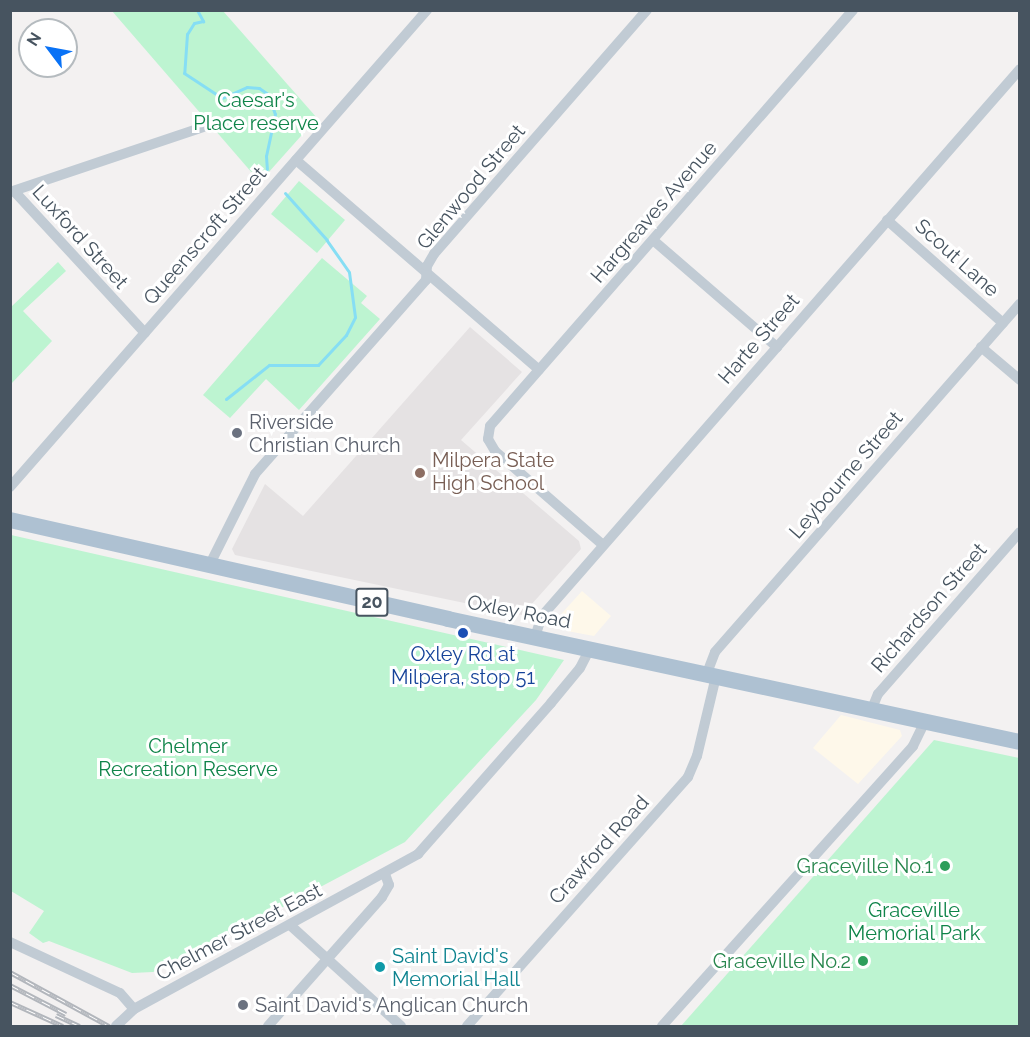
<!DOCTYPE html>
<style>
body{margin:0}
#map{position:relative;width:1030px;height:1037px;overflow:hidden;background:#f3f1f1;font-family:Raleway,sans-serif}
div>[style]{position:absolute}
.commercial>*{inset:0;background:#fef8ea}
.education>*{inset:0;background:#e5e2e3}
.green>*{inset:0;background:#bdf4d1}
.stream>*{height:3px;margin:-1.5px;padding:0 1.5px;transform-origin:1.5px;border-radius:1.5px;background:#86def4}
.street>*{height:10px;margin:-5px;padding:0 5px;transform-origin:5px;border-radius:5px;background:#c1cbd4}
.primary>*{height:16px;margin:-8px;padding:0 8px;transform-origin:8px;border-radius:8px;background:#aec1d2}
.rail>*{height:5px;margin-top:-2.5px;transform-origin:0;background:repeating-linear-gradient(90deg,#fff 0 9px,#b2b6bc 0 18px);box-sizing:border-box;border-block:2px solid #b2b6bc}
.dots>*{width:16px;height:16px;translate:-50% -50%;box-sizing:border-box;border:3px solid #fff;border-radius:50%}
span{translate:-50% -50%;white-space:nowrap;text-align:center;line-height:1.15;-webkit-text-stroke:6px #fff;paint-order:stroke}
.shield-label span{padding:2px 4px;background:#fff;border:2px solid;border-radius:4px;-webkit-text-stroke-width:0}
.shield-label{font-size:18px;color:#475460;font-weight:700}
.park-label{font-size:20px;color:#0f8449}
.street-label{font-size:20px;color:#475460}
.worship-label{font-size:20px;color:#5b616d}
.left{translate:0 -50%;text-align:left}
.education-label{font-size:20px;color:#785e54}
.transit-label{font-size:20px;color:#164399}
.leisure-label{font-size:20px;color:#27864d}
.right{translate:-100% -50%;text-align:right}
.culture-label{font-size:20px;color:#0d838f}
.frame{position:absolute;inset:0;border:12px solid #475460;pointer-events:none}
.north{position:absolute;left:18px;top:18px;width:60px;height:60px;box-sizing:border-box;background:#fff;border:2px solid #b5bbbf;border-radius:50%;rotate:302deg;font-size:16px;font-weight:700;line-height:24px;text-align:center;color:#475460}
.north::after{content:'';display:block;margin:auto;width:21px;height:27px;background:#0972f6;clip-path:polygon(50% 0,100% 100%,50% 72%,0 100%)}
</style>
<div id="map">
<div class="commercial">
<i style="clip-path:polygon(582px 591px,611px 616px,594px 636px,567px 631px,554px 622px)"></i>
<i style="clip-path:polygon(841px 715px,900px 730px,902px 736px,858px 784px,813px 748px)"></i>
</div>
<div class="education">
<i style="clip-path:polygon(470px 327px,522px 372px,461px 440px,579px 541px,581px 549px,522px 615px,235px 555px,232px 549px,265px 484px,303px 516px)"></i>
</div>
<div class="green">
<i style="clip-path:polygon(112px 11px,223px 11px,317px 118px,260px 182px)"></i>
<i style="clip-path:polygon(299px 181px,345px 220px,317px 253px,271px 214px)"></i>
<i style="clip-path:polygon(322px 258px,367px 296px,361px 303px,380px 319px,299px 410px,266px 379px,230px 418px,203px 395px)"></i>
<i style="clip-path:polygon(58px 262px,66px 271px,23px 311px,52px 341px,11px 384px,11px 307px)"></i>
<i style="clip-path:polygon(11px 535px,564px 660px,536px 700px,405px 842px,177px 963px,153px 972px,132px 973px,49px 941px,43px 943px,29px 933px,44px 911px,11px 891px)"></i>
<i style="clip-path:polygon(934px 740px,1019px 758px,1019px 1026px,681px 1026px)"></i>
</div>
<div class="stream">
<i style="left:197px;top:10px;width:13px;rotate:61deg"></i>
<i style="left:203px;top:21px;width:9px;rotate:167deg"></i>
<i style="left:194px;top:23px;width:13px;rotate:122deg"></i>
<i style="left:187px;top:34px;width:39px;rotate:94deg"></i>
<i style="left:184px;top:73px;width:45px;rotate:33.3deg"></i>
<i style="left:222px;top:98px;width:27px;rotate:-24deg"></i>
<i style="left:247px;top:87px;width:12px;rotate:5deg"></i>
<i style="left:259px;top:88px;width:11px;rotate:34deg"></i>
<i style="left:268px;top:94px;width:21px;rotate:71deg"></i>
<i style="left:275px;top:114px;width:43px;rotate:102.1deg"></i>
<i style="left:266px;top:156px;width:13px;rotate:86deg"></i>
<i style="left:226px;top:399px;width:55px;rotate:-38.3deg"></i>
<i style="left:269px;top:365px;width:49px"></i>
<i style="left:318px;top:365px;width:41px;rotate:-47deg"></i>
<i style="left:346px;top:335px;width:20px;rotate:-63deg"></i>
<i style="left:355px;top:317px;width:45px;rotate:-97.6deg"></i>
<i style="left:349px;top:272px;width:39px;rotate:-125deg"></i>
<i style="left:327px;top:240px;width:63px;rotate:-131.8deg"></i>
</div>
<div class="street">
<i style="left:296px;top:160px;width:321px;rotate:40.8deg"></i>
<i style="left:14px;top:191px;width:193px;rotate:47.3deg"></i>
<i style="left:10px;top:192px;width:204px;rotate:-18.6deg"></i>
<i style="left:887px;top:220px;width:155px;rotate:41.6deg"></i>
<i style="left:653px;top:240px;width:164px;rotate:40.8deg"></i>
<i style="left:981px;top:347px;width:51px;rotate:40.2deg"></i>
<i style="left:10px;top:487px;width:634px;rotate:-48.84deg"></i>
<i style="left:603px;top:545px;width:143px;rotate:-139deg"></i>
<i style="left:495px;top:451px;width:14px;rotate:-120deg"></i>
<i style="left:488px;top:439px;width:13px;rotate:-81deg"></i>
<i style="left:490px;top:426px;width:552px;rotate:-48.89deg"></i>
<i style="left:209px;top:566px;width:103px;rotate:-63.4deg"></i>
<i style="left:255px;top:474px;width:259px;rotate:-48.6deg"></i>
<i style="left:426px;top:280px;width:14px;rotate:-86deg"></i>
<i style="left:427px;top:266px;width:14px;rotate:-60deg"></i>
<i style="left:434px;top:254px;width:324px;rotate:-48.9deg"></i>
<i style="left:535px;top:637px;width:22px;rotate:-72deg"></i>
<i style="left:542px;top:616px;width:726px;rotate:-48.85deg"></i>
<i style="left:707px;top:673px;width:22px;rotate:-69deg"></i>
<i style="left:715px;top:652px;width:463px;rotate:-48.8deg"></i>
<i style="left:871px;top:711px;width:18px;rotate:-68deg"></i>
<i style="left:878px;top:694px;width:215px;rotate:-48.8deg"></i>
<i style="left:290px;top:925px;width:150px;rotate:42.3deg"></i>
<i style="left:10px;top:942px;width:121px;rotate:24.9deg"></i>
<i style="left:120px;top:993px;width:21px;rotate:49deg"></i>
<i style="left:116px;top:1026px;width:25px;rotate:-43deg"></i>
<i style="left:134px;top:1009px;width:324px;rotate:-28.6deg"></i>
<i style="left:418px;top:854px;width:201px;rotate:-48.6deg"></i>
<i style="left:551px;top:703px;width:45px;rotate:-50.4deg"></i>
<i style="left:580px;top:668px;width:22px;rotate:-63deg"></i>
<i style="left:268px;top:1026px;width:172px;rotate:-48.5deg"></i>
<i style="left:382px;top:897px;width:14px;rotate:-60deg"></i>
<i style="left:389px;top:885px;width:12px;rotate:-110deg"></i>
<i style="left:467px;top:1026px;width:333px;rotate:-48.4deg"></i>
<i style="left:688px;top:777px;width:23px;rotate:-67deg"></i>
<i style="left:697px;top:756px;width:82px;rotate:-76.6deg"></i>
<i style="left:662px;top:1026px;width:376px;rotate:-48.1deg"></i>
<i style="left:913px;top:746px;width:25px;rotate:-64deg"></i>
</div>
<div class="primary">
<i style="left:10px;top:520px;width:449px;rotate:12.7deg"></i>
<i style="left:448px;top:619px;width:585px;rotate:12.14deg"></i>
</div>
<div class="rail">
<i style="left:10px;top:972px;width:113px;rotate:28.6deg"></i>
<i style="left:10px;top:985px;width:63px;rotate:27.4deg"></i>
<i style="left:10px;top:1002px;width:58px;rotate:24.4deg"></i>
<i style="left:56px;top:1015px;width:26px;rotate:25deg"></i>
</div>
<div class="dots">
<i style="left:237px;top:433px;background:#6b7280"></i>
<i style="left:420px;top:473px;background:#8d6e63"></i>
<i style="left:463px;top:633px;background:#1a4fb4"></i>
<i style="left:945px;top:866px;background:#2e9e5b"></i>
<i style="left:863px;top:961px;background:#2e9e5b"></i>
<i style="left:380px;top:967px;background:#0f9aa8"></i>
<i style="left:243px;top:1005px;background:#6b7280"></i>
</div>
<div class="shield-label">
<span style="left:372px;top:602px">20</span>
</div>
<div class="park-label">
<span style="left:256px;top:112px">Caesar's<br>Place reserve</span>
<span style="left:188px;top:758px">Chelmer<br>Recreation Reserve</span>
<span style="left:914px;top:922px">Graceville<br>Memorial Park</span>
</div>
<div class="street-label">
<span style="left:471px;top:187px;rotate:-50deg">Glenwood Street</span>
<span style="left:654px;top:212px;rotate:-49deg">Hargreaves Avenue</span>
<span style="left:205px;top:236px;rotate:-49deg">Queenscroft Street</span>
<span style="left:80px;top:237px;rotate:48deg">Luxford Street</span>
<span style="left:957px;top:258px;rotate:42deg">Scout Lane</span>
<span style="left:759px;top:339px;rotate:-49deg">Harte Street</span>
<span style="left:846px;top:475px;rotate:-49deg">Leybourne Street</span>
<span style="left:929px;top:608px;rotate:-49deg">Richardson Street</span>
<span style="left:519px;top:612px;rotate:11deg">Oxley Road</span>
<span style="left:599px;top:850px;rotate:-48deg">Crawford Road</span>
<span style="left:239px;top:932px;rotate:-28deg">Chelmer Street East</span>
</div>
<div class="worship-label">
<span class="left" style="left:249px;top:434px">Riverside<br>Christian Church</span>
<span class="left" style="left:255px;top:1005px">Saint David's Anglican Church</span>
</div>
<div class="education-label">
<span class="left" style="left:432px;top:472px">Milpera State<br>High School</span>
</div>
<div class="transit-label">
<span style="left:463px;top:666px">Oxley Rd at<br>Milpera, stop 51</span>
</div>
<div class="leisure-label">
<span class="right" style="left:933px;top:866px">Graceville No.1</span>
<span class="right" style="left:851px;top:961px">Graceville No.2</span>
</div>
<div class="culture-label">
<span class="left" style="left:392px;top:968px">Saint David's<br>Memorial Hall</span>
</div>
<div class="frame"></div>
<div class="north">N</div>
</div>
